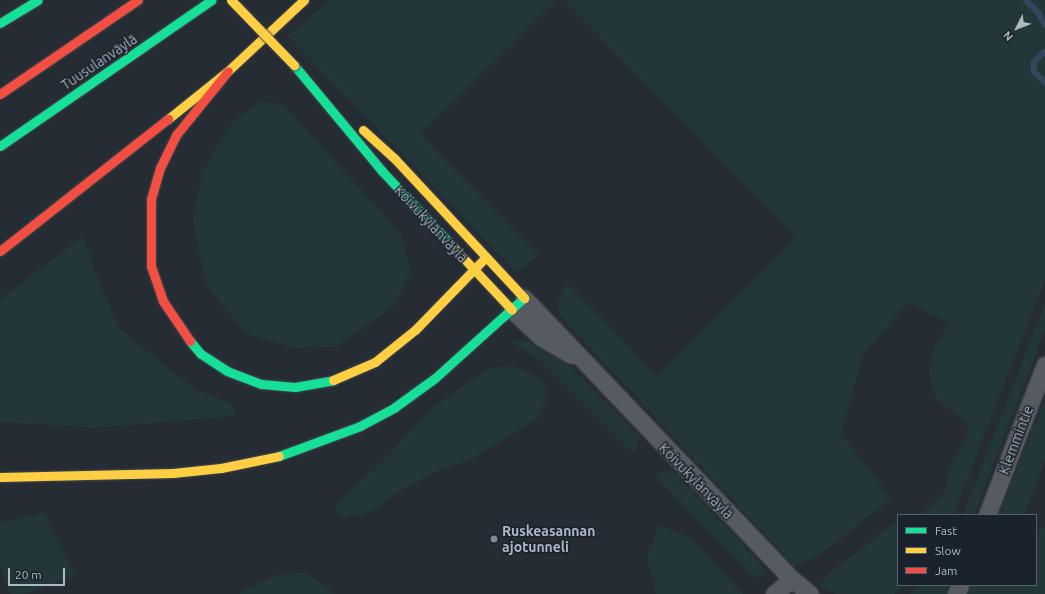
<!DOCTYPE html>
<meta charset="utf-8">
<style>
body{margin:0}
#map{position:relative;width:1045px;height:594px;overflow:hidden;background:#262c33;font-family:Ubuntu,sans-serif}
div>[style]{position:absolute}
.green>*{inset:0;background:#233638}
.stream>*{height:5.5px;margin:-2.75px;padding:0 2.75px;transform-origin:2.75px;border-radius:2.75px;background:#33465b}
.roads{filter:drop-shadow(0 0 1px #44484d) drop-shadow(0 0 1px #44484d)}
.street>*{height:17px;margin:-8.5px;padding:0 8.5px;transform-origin:8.5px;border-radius:8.5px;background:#565a61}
.fast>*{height:9px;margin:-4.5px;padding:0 4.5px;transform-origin:4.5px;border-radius:4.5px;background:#16e098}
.slow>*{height:9px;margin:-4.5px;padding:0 4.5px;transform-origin:4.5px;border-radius:4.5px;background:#ffcf43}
.jam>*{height:9px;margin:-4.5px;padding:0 4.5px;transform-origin:4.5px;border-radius:4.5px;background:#f24e42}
.bridges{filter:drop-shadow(0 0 1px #43484f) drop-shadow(0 0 1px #43484f)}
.slow-bridge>*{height:9px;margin:-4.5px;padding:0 4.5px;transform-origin:4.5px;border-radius:4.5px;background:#ffcf43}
.dots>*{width:11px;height:11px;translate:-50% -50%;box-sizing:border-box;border:2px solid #1a232d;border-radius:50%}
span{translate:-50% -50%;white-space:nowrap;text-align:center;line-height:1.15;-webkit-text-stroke:3px #1a232d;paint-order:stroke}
.street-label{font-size:14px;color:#aeb8c5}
.poi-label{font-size:14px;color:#aeb8c5;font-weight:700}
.left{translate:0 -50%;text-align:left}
.legend{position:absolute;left:897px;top:514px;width:140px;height:72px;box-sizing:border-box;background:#1a232d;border:1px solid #555f6a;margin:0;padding:5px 7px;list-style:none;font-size:12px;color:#aeb8c5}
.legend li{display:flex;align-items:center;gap:8px;height:20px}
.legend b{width:20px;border:1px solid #555f6a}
.north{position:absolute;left:997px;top:8px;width:40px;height:40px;-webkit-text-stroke:3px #1a232d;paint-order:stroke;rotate:228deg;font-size:11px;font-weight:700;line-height:16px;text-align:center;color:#aeb8c5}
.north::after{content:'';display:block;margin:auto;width:14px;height:18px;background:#aeb8c5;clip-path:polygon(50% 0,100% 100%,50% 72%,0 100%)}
.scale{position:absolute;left:8px;top:568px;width:57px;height:18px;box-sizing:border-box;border:2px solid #aeb8c5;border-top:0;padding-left:5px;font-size:12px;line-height:14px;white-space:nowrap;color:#aeb8c5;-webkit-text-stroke:3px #1a232d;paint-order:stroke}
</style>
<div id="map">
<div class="green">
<i style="clip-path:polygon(330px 0,557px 0,420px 134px,539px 255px,517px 273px,288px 36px)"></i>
<i style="clip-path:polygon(564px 0,1045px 0,1045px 280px,953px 515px,919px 515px,929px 509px,946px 490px,948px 471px,969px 431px,962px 419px,936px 398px,929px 376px,934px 347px,950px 324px,908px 302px,863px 355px,841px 434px,891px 498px,821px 554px,794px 566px,560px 315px,557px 303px,567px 283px,657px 376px,796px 238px)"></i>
<i style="clip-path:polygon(258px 102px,283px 104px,401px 234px,411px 270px,394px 306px,336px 347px,294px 348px,245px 333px,206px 284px,193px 223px,202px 172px,230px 125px)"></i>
<i style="clip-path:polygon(83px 236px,99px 283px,120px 329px,194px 389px,232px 404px,236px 416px,96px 428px,0 422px,0 300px)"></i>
<i style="clip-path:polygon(1045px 303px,1045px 330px,974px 515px,963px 515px)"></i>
<i style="clip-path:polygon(526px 340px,572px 368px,640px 437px,636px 451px,632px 453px,541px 361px,511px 341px)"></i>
<i style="clip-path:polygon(514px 366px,542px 379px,548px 395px,538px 418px,470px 460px,435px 472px,396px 493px,373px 511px,342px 519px,335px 505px,383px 461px,433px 407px,489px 368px)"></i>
<i style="clip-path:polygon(1045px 398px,1045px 460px,1024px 515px,999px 515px)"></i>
<i style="clip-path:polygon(672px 470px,766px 569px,764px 574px,757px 578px,752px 576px,657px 478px,658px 474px)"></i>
<i style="clip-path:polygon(44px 513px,76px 576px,24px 594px,11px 594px,0 567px,0 522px)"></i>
<i style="clip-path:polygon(898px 520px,898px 585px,904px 585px,894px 594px,835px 594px,820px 586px,829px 573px)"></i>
<i style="clip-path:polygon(659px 525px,690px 537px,743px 594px,656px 594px,647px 558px)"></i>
<i style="clip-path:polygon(1045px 526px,1045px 594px,968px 594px,972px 585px,1036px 585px,1036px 533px)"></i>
<i style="clip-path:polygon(306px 572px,334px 594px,241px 594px,240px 592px,276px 575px)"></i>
<i style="clip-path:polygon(920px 585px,949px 585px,945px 594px,911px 594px)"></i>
</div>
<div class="stream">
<i style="left:1026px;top:0;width:18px;rotate:45deg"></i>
<i style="left:1039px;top:13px;width:13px;rotate:63deg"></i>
<i style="left:1045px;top:52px;width:16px;rotate:135deg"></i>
<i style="left:1034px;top:63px;width:8px;rotate:90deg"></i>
<i style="left:1034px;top:71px;width:16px;rotate:45deg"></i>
</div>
<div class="roads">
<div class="street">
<i style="left:524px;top:298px;width:388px;rotate:46.4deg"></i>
<i style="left:792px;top:579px;width:23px;rotate:40deg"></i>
<i style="left:512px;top:310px;width:41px;rotate:43deg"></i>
<i style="left:542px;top:338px;width:34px;rotate:30deg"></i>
<i style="left:987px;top:515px;width:161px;rotate:-68.9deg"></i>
<i style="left:774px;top:594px;width:23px;rotate:-40deg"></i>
<i style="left:956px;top:594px;width:10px;rotate:-66deg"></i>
</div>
<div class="fast">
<i style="left:0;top:23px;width:44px;rotate:-31.2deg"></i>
<i style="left:294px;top:65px;width:138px;rotate:50.3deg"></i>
<i style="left:382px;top:171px;width:107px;rotate:46.9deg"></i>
<i style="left:0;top:146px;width:257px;rotate:-34.6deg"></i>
<i style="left:190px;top:341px;width:17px;rotate:50deg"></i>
<i style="left:201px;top:354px;width:31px;rotate:33deg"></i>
<i style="left:227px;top:371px;width:36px;rotate:21deg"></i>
<i style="left:261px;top:384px;width:34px;rotate:5deg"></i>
<i style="left:295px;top:387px;width:39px;rotate:-10deg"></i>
<i style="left:279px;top:456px;width:86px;rotate:-20.3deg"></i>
<i style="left:360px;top:426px;width:40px;rotate:-28deg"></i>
<i style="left:395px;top:407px;width:49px;rotate:-35.9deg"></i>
<i style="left:435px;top:378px;width:120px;rotate:-42deg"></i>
</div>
<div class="slow">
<i style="left:168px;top:119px;width:77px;rotate:-38.7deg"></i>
<i style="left:228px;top:71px;width:104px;rotate:-43.1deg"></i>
<i style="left:363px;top:130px;width:43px;rotate:42.2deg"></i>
<i style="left:395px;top:159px;width:190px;rotate:47.1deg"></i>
<i style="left:455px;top:249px;width:83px;rotate:46.9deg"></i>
<i style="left:333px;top:380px;width:46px;rotate:-23.2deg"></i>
<i style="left:375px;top:362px;width:51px;rotate:-38.7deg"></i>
<i style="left:415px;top:330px;width:102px;rotate:-45.8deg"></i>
<i style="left:0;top:477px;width:173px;rotate:-1.3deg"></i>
<i style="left:173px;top:473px;width:48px;rotate:-5.9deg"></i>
<i style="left:221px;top:468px;width:59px;rotate:-11.7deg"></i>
</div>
<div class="jam">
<i style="left:0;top:94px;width:167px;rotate:-34.3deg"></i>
<i style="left:0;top:251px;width:214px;rotate:-38.2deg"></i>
<i style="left:190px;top:341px;width:48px;rotate:-124deg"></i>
<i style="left:163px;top:301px;width:36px;rotate:-109deg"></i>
<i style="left:151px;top:267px;width:68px;rotate:-90deg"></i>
<i style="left:151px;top:199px;width:32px;rotate:-74deg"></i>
<i style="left:160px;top:168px;width:37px;rotate:-64deg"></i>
<i style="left:176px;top:135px;width:82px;rotate:-50.9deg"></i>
</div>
</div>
<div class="bridges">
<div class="slow-bridge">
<i style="left:231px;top:0;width:91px;rotate:45.9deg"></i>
</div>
</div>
<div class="dots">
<i style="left:494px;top:539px;background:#7e8792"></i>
</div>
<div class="street-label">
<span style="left:99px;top:62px;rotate:-34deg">Tuusulanväylä</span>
<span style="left:431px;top:224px;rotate:47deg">Koivukylänväylä</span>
<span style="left:1016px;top:440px;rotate:-69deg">Klemmintie</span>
<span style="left:696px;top:481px;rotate:46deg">Koivukylänväylä</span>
</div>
<div class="poi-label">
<span class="left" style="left:502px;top:539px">Ruskeasannan<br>ajotunneli</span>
</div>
<ul class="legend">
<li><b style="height:5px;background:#16e098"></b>Fast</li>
<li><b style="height:5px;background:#ffcf43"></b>Slow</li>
<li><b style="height:5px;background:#f24e42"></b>Jam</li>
</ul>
<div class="north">N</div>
<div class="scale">20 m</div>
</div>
